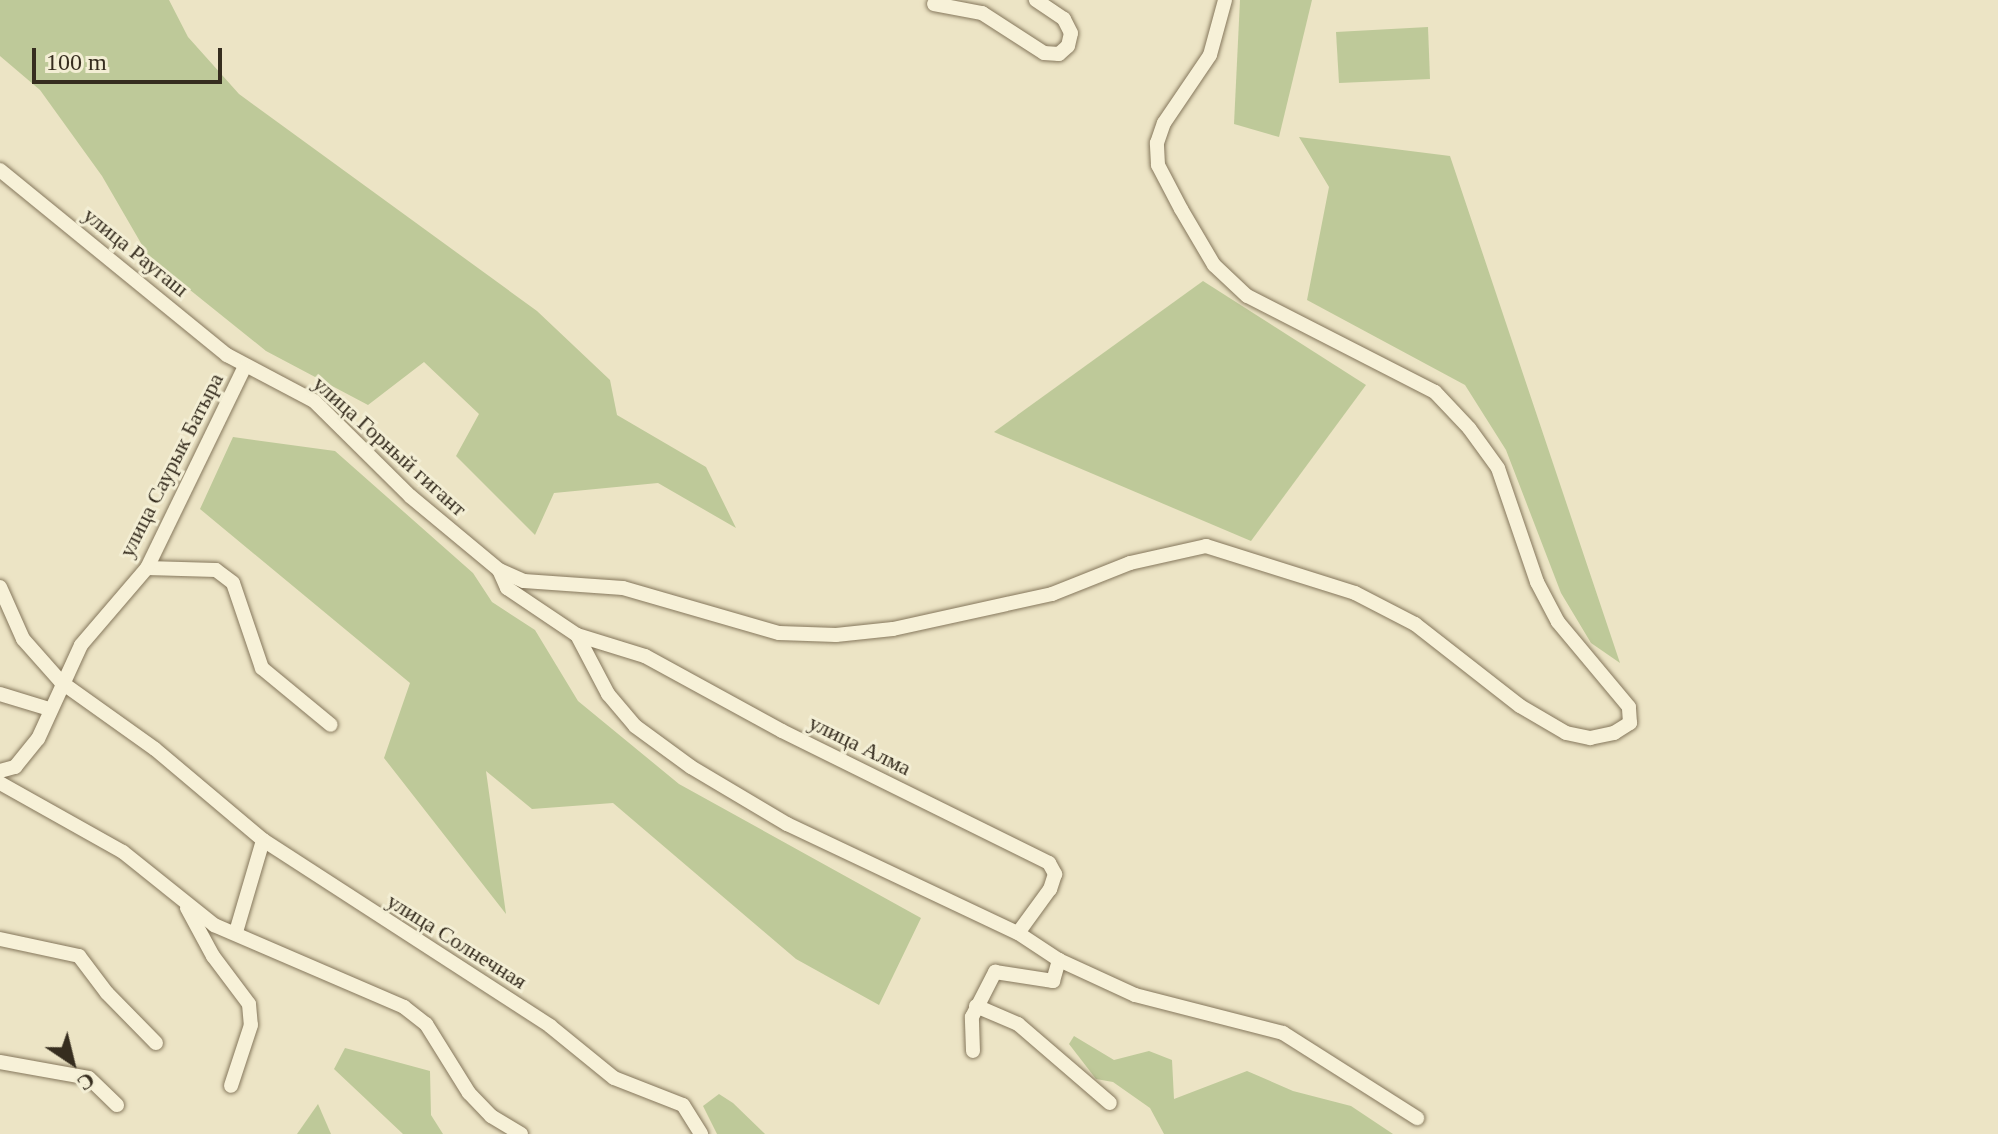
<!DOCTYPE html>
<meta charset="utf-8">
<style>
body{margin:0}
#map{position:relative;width:1998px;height:1134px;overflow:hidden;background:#ece4c5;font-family:Georgia,serif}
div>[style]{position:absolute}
.green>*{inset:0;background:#bec999}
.roads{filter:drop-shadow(0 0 2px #85775c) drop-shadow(0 0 2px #85775c)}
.minor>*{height:14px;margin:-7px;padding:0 7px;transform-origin:7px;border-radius:7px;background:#f7f1d8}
span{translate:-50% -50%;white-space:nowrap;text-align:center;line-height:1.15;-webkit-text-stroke:6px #f3eed4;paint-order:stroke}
.street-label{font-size:22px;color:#362d1f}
.north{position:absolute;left:32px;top:1022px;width:80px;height:80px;-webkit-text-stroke:6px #f3eed4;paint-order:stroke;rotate:145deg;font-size:22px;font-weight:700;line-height:32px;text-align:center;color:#362d1f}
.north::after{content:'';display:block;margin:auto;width:28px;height:36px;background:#362d1f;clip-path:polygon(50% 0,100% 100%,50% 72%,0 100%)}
.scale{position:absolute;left:32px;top:48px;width:190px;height:36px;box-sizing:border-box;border:4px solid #362d1f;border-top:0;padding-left:10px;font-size:24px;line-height:28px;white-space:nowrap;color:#362d1f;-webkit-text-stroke:6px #f3eed4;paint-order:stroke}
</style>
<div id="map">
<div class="green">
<i style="clip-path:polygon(0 0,169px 0,188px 37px,239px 94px,537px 311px,610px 380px,617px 415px,706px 467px,736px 528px,658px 483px,554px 493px,535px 535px,456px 456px,479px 414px,424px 362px,368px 405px,266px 351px,149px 257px,102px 176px,40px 90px,0 56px)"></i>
<i style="clip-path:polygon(1240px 0,1312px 0,1279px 137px,1234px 124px)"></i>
<i style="clip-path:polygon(1428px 27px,1430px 79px,1339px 83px,1336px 32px)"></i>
<i style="clip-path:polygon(1299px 137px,1450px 156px,1620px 663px,1591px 643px,1561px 593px,1506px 450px,1465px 385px,1307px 300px,1329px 187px)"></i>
<i style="clip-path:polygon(1203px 281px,1366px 385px,1251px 541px,994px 432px)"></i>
<i style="clip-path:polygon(233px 437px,335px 451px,473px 573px,492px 602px,535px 630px,578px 701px,679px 784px,921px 918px,879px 1005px,796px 959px,613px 803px,532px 809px,486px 771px,506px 914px,384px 758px,410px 683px,200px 509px)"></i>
<i style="clip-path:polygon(1074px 1036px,1114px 1060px,1149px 1051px,1172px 1060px,1174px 1099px,1247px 1071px,1293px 1091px,1351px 1106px,1393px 1134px,1164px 1134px,1150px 1108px,1113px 1082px,1096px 1079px,1069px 1044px)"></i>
<i style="clip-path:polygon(345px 1048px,430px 1071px,431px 1115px,443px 1134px,403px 1134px,334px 1069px)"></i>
<i style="clip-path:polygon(719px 1094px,733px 1103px,765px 1134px,717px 1134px,703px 1106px)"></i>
<i style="clip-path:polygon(318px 1104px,331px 1134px,297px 1134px)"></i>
</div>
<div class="roads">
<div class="minor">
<i style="left:934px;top:4px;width:49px;rotate:10.6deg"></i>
<i style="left:982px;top:13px;width:74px;rotate:32.8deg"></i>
<i style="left:1044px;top:53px;width:15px;rotate:4deg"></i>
<i style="left:1059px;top:54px;width:12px;rotate:-42deg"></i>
<i style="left:1068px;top:46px;width:13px;rotate:-77deg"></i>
<i style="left:1071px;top:33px;width:16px;rotate:-117deg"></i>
<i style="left:1064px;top:19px;width:34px;rotate:-146deg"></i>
<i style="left:0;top:170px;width:293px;rotate:39.2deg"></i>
<i style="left:227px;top:355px;width:98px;rotate:27.9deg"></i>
<i style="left:314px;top:401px;width:135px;rotate:44.7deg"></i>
<i style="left:410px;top:496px;width:116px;rotate:39.7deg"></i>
<i style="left:499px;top:570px;width:27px;rotate:24deg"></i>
<i style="left:524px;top:581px;width:99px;rotate:4deg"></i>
<i style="left:623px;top:588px;width:162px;rotate:16.1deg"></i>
<i style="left:779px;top:633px;width:57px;rotate:2deg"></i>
<i style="left:836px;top:635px;width:57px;rotate:-6deg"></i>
<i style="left:893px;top:629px;width:163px;rotate:-12.4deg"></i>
<i style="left:1052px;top:594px;width:84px;rotate:-21.7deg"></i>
<i style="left:1130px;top:563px;width:78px;rotate:-12.6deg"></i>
<i style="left:1206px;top:546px;width:156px;rotate:17.5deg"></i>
<i style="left:1355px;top:593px;width:68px;rotate:27.3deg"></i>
<i style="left:1415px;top:624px;width:133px;rotate:38deg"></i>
<i style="left:1520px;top:706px;width:53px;rotate:30.4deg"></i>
<i style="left:1566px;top:733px;width:25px;rotate:12deg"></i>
<i style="left:1590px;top:738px;width:25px;rotate:-12deg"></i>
<i style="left:1614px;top:733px;width:19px;rotate:-32deg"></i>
<i style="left:1630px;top:723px;width:16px;rotate:-94deg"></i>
<i style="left:1629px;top:707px;width:111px;rotate:-129.9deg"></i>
<i style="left:1558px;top:622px;width:45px;rotate:-117.7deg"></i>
<i style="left:1537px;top:582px;width:120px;rotate:-108.9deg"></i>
<i style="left:1498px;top:468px;width:49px;rotate:-125.9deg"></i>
<i style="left:1469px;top:428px;width:50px;rotate:-133.4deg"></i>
<i style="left:1435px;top:392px;width:211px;rotate:-152.9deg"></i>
<i style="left:1247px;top:296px;width:45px;rotate:-136.8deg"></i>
<i style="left:1214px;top:265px;width:65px;rotate:-120.5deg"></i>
<i style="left:1181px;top:209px;width:50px;rotate:-117.6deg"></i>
<i style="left:1158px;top:165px;width:22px;rotate:-93deg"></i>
<i style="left:1157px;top:143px;width:21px;rotate:-71deg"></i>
<i style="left:1164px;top:123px;width:82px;rotate:-55.9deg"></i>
<i style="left:1210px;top:55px;width:57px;rotate:-74.7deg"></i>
<i style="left:147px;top:568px;width:69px;rotate:1.7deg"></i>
<i style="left:216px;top:570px;width:21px;rotate:37deg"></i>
<i style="left:233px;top:583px;width:90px;rotate:71.2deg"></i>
<i style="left:262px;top:668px;width:89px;rotate:39.6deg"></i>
<i style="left:499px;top:570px;width:20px;rotate:66deg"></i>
<i style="left:507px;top:588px;width:84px;rotate:33.9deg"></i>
<i style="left:577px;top:635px;width:67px;rotate:62.3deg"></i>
<i style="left:608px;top:694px;width:42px;rotate:49.8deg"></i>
<i style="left:635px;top:726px;width:69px;rotate:36.2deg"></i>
<i style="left:691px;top:767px;width:112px;rotate:30.7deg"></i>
<i style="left:787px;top:824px;width:255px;rotate:25.3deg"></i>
<i style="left:1018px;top:933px;width:49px;rotate:33.4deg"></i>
<i style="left:1059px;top:960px;width:84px;rotate:24.7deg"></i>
<i style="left:1135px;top:995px;width:153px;rotate:14.4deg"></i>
<i style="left:1283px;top:1033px;width:159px;rotate:32.4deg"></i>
<i style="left:0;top:587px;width:57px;rotate:66.1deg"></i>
<i style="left:23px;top:639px;width:57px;rotate:48.5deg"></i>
<i style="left:61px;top:682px;width:115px;rotate:35.5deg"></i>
<i style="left:155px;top:749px;width:141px;rotate:40.1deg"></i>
<i style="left:577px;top:635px;width:71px;rotate:17.2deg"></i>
<i style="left:645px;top:656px;width:156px;rotate:28.7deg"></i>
<i style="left:782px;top:731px;width:298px;rotate:26.3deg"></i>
<i style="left:1049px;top:863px;width:13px;rotate:61deg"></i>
<i style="left:1055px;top:874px;width:16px;rotate:108deg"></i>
<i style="left:1050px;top:889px;width:54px;rotate:126deg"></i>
<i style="left:0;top:694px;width:51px;rotate:17deg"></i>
<i style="left:0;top:771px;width:16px;rotate:-15deg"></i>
<i style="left:15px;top:767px;width:36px;rotate:-51deg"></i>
<i style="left:38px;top:739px;width:103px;rotate:-65.4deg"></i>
<i style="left:81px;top:645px;width:101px;rotate:-49.4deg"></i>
<i style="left:147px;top:568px;width:222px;rotate:-64.1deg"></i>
<i style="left:0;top:783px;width:141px;rotate:29.3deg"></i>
<i style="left:123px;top:852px;width:117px;rotate:38.7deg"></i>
<i style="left:214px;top:925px;width:207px;rotate:23.3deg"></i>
<i style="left:404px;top:1007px;width:28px;rotate:38deg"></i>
<i style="left:426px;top:1024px;width:81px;rotate:58.1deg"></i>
<i style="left:469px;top:1093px;width:32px;rotate:46deg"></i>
<i style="left:491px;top:1116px;width:35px;rotate:31deg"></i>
<i style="left:187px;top:908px;width:55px;rotate:61.6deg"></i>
<i style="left:213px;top:956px;width:60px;rotate:53.1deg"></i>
<i style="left:249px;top:1004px;width:21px;rotate:85deg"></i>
<i style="left:251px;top:1025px;width:64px;rotate:108.2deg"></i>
<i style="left:236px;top:932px;width:96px;rotate:-73.6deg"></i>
<i style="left:263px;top:840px;width:342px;rotate:32.9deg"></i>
<i style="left:550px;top:1026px;width:82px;rotate:39.1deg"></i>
<i style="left:614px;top:1078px;width:74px;rotate:21.4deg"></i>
<i style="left:683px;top:1105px;width:34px;rotate:58deg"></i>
<i style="left:0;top:939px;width:81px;rotate:12.1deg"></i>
<i style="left:79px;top:956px;width:46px;rotate:52.9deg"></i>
<i style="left:107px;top:993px;width:70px;rotate:45.6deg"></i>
<i style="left:976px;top:1006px;width:46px;rotate:23.2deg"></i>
<i style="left:1018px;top:1024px;width:121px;rotate:40.7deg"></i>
<i style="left:973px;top:1051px;width:34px;rotate:-92deg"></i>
<i style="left:972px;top:1017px;width:51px;rotate:-62.9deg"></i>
<i style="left:995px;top:972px;width:59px;rotate:8.8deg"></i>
<i style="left:1053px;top:981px;width:22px;rotate:-74deg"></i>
<i style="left:0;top:1062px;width:90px;rotate:10.2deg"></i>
<i style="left:89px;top:1078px;width:39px;rotate:44deg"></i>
</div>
</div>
<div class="street-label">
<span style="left:136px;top:252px;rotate:39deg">улица Раугаш</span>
<span style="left:390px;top:446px;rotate:42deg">улица Горный гигант</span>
<span style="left:171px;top:465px;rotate:-63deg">улица Саурык Батыра</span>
<span style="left:860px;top:745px;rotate:26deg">улица Алма</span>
<span style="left:457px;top:941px;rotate:32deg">улица Солнечная</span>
</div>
<div class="north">С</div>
<div class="scale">100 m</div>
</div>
